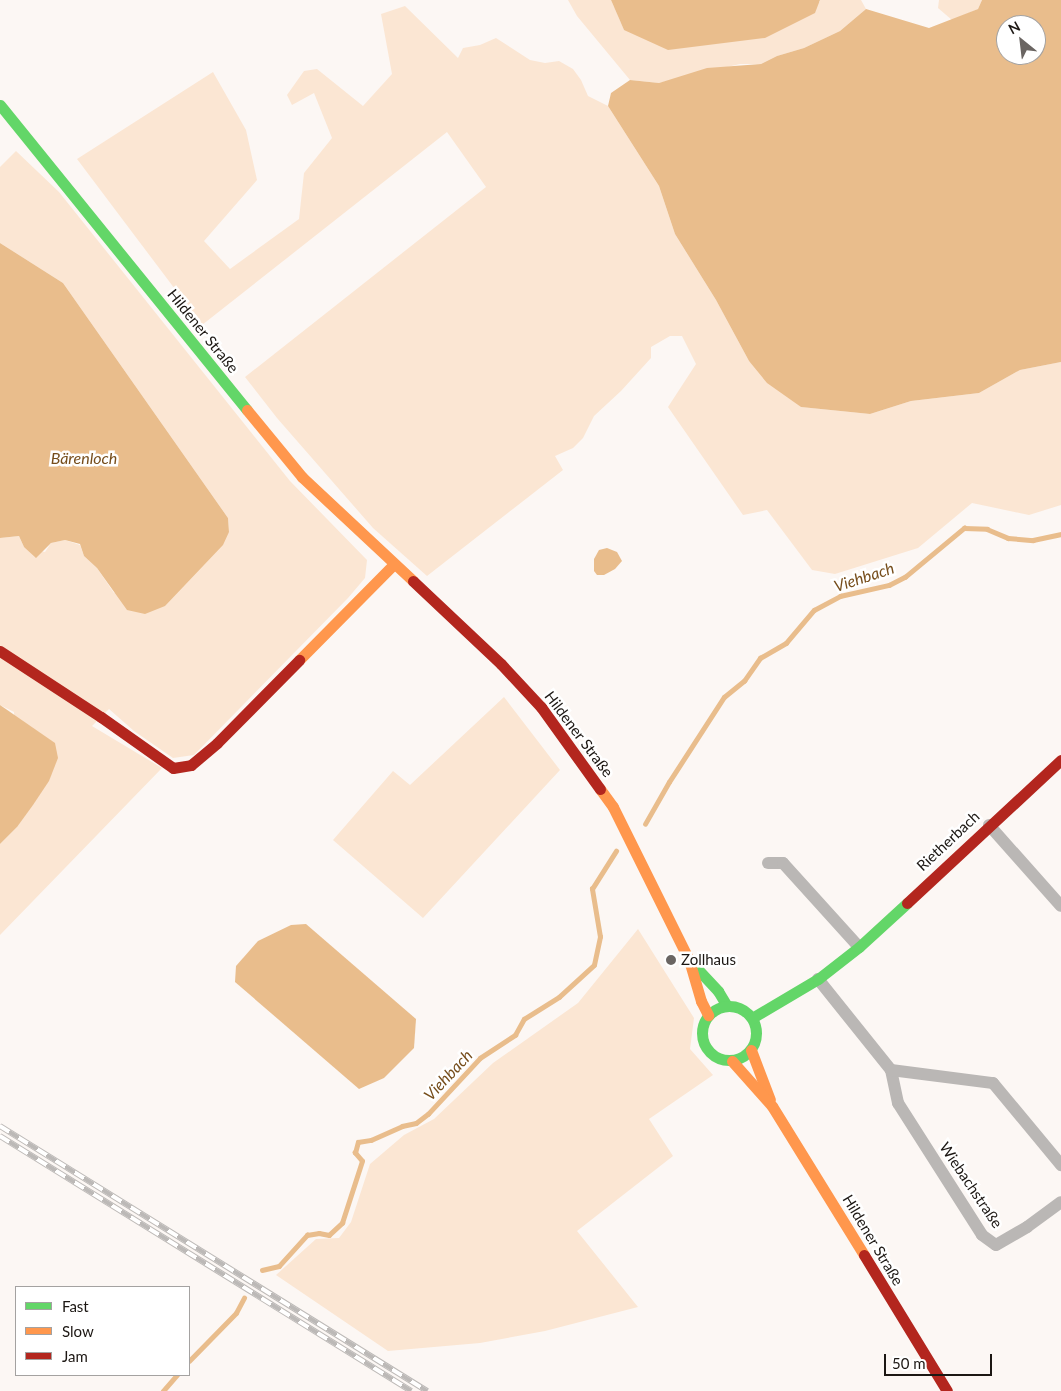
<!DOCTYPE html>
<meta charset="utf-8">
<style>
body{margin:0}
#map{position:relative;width:1061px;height:1391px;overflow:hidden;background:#fcf7f4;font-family:Lato,sans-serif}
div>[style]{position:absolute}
.green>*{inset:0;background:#fbe6d3}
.water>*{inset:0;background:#e9bd8c}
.stream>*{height:4.5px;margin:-2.25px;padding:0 2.25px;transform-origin:2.25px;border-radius:2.25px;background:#e9bd8c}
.street>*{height:12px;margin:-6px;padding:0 6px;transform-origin:6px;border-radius:6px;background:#bab7b5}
.fast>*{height:11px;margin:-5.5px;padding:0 5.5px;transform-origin:5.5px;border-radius:5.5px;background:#63d668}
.fast>.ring{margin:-5.5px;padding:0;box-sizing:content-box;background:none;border:11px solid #63d668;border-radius:50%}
.slow>*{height:11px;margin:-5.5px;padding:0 5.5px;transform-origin:5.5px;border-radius:5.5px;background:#ff974d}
.jam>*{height:11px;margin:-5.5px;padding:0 5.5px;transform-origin:5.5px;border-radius:5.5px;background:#b3261e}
.rail>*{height:5.5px;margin-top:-2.75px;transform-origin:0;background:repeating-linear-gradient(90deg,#fff 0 11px,#bcb9b7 0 22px);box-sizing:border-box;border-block:1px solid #bcb9b7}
.dots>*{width:14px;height:14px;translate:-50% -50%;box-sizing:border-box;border:2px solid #fff;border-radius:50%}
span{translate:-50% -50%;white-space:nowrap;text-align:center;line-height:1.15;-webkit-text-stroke:5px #fff;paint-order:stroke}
.street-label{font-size:15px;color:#1c1713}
.poi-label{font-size:15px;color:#1c1713}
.left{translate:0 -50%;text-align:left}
.water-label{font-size:16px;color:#764d1b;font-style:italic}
.legend{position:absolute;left:15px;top:1286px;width:175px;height:90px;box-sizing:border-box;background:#fff;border:1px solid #a4a2a1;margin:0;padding:6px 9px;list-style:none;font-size:15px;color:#1c1713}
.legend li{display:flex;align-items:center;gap:10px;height:25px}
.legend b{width:25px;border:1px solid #a4a2a1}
.north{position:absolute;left:996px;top:15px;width:50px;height:50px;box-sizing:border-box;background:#fff;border:1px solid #a4a2a1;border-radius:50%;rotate:331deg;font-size:14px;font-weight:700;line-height:20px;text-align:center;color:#1c1713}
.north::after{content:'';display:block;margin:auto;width:18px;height:22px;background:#6a6562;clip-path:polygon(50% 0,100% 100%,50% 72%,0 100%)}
.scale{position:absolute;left:884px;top:1354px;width:108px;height:22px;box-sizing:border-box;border:2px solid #1c1713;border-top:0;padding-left:6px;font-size:15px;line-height:18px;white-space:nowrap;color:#1c1713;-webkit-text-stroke:4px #fff;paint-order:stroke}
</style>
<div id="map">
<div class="green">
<i style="clip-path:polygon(568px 0,611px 0,624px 30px,820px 2px,820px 0,861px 0,866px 9px,840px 31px,804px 48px,777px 56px,761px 64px,740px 64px,659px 83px,630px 80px,577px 16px)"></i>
<i style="clip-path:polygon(939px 0,982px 0,978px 9px,952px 20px,938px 8px)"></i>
<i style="clip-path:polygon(405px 6px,458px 58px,463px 48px,480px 45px,496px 38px,530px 60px,545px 63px,559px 61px,573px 69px,581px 80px,588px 96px,608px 106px,659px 186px,675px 234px,716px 300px,749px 361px,801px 407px,870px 414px,911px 401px,979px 393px,1020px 370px,1061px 362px,1061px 505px,1029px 515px,972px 503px,918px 548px,835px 574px,812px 570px,767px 510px,743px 515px,668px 407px,696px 364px,682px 336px,670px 336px,651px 347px,651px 358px,621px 391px,594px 416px,583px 438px,573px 448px,555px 456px,563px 470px,427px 576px,373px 528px,277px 418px,245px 377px,486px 187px,447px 132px,202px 325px,77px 159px,213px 72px,246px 130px,257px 180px,204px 241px,230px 269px,299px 219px,304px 173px,332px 138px,314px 93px,292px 105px,287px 95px,304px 71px,317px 69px,363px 106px,392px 74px,381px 14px)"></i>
<i style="clip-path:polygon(16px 151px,59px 192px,290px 481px,367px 560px,365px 578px,348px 598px,194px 755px,173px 758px,134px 731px,109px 709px,92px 726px,162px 768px,0 935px,0 844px,17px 827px,14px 712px,0 705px,0 538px,19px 536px,24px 547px,45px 552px,51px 543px,65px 540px,80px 545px,84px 556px,97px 568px,114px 593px,229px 532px,228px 518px,63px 283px,0 243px,0 167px)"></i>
<i style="clip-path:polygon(504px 697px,560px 770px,423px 918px,333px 840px,393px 771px,410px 785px)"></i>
<i style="clip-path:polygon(638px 929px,694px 1018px,690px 1049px,713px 1075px,649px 1119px,673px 1156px,577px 1231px,638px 1307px,545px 1331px,480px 1343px,388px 1351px,276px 1275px,316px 1239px,339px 1238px,351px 1222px,370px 1164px,404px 1135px,434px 1119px,493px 1063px,578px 1003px)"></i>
</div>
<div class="water">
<i style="clip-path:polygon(611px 0,820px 0,815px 13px,765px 38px,668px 50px,624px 30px)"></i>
<i style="clip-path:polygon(evenodd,982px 0,1061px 0,1061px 362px,1020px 370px,979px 393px,911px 401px,870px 414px,801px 407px,767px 383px,749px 361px,716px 300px,675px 234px,659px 186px,608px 106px,611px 93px,630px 80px,659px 83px,707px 68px,761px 64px,777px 56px,804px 48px,840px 31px,866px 9px,929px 28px,978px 9px,982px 0,1006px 25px,1036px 25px,1036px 55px,1006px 55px,1006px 25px)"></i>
<i style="clip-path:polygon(0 243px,63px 283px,228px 518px,229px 532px,223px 545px,165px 606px,145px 614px,127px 610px,97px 568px,84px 556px,80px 544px,65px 540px,51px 543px,36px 558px,24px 547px,19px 536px,0 538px)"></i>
<i style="clip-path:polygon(607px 548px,617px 552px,622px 561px,615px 569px,604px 575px,597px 575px,594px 571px,594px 559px,599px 550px)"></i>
<i style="clip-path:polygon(0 705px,55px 743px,58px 758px,49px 781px,33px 805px,17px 827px,0 844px)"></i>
<i style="clip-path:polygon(306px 924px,416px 1019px,414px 1048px,384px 1078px,359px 1089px,235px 982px,236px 966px,258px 941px,291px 925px)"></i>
</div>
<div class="stream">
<i style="left:645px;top:824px;width:48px;rotate:-60.3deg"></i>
<i style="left:669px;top:782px;width:101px;rotate:-57.1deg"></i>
<i style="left:724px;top:697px;width:26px;rotate:-39deg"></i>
<i style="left:744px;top:681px;width:28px;rotate:-55deg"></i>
<i style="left:760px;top:658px;width:30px;rotate:-30deg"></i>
<i style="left:786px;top:643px;width:43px;rotate:-49.7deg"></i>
<i style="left:814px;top:610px;width:30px;rotate:-28deg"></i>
<i style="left:840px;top:596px;width:50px;rotate:-12.7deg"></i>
<i style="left:889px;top:585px;width:18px;rotate:-27deg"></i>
<i style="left:905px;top:577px;width:77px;rotate:-39.7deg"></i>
<i style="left:964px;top:528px;width:23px;rotate:2deg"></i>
<i style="left:987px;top:529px;width:23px;rotate:23deg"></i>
<i style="left:1008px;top:538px;width:25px;rotate:5deg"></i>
<i style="left:1033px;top:540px;width:29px;rotate:-12deg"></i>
<i style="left:262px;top:1270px;width:17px;rotate:-13deg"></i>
<i style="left:279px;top:1266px;width:42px;rotate:-47.9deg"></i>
<i style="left:307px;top:1235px;width:12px;rotate:-9deg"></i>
<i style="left:319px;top:1233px;width:10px;rotate:11deg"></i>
<i style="left:329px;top:1235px;width:18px;rotate:-43deg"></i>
<i style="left:342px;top:1223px;width:65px;rotate:-72.1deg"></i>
<i style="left:362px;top:1161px;width:11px;rotate:-131deg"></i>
<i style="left:355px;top:1153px;width:11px;rotate:-75deg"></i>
<i style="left:358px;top:1142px;width:13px;rotate:-9deg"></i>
<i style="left:371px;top:1140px;width:34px;rotate:-24deg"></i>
<i style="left:402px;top:1126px;width:14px;rotate:-12deg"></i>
<i style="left:416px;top:1123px;width:15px;rotate:-37deg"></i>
<i style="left:428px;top:1114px;width:76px;rotate:-47.1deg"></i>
<i style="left:480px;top:1058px;width:42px;rotate:-33.3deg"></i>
<i style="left:515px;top:1035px;width:18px;rotate:-61deg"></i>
<i style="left:524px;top:1019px;width:41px;rotate:-32.2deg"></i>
<i style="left:559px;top:997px;width:47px;rotate:-42.4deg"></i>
<i style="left:594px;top:965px;width:29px;rotate:-78deg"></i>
<i style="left:600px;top:937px;width:49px;rotate:-99.5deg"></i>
<i style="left:592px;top:889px;width:45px;rotate:-57.7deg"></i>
<i style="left:189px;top:1361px;width:67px;rotate:-45.6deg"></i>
<i style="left:236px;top:1313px;width:17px;rotate:-62deg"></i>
<i style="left:163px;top:1391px;width:21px;rotate:-49deg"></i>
</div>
<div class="street">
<i style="left:989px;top:825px;width:108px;rotate:48.4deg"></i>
<i style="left:768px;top:863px;width:15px"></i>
<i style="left:783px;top:863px;width:113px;rotate:47.9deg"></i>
<i style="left:818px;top:979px;width:117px;rotate:51.3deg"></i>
<i style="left:891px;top:1070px;width:34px;rotate:78deg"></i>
<i style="left:898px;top:1103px;width:156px;rotate:57.5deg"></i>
<i style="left:982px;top:1235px;width:17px;rotate:36deg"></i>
<i style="left:996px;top:1245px;width:36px;rotate:-30deg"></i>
<i style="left:1027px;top:1227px;width:42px;rotate:-36.3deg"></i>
<i style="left:891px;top:1070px;width:103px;rotate:7.3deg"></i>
<i style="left:993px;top:1083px;width:107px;rotate:50.3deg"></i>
</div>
<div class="fast">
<i style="left:0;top:105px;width:392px;rotate:51deg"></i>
<i style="left:691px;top:962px;width:40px;rotate:47deg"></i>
<i style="left:718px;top:991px;width:17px;rotate:59deg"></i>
<i class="ring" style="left:702px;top:1006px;width:43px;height:43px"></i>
<i style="left:752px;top:1018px;width:77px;rotate:-30.6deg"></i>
<i style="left:818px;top:979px;width:52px;rotate:-38deg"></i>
<i style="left:859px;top:947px;width:65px;rotate:-42.5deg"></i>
</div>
<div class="slow">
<i style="left:247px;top:410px;width:87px;rotate:50.6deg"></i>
<i style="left:302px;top:477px;width:152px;rotate:43.1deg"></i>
<i style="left:299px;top:660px;width:134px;rotate:-45.3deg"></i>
<i style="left:600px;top:789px;width:22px;rotate:54deg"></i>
<i style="left:613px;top:807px;width:171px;rotate:63.6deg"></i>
<i style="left:689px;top:960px;width:43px;rotate:73.7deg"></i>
<i style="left:701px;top:1001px;width:16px;rotate:63deg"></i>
<i style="left:751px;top:1050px;width:53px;rotate:69.2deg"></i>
<i style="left:732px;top:1061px;width:60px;rotate:48.4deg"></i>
<i style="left:772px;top:1106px;width:175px;rotate:58.3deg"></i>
</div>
<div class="jam">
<i style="left:413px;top:581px;width:121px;rotate:43.3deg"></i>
<i style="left:501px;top:664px;width:59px;rotate:47.1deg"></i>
<i style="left:541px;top:707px;width:101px;rotate:54.3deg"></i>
<i style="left:0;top:651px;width:121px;rotate:33.2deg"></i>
<i style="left:101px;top:717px;width:88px;rotate:35.3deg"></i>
<i style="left:173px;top:768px;width:18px;rotate:-9deg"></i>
<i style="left:191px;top:765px;width:34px;rotate:-40deg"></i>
<i style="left:217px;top:743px;width:117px;rotate:-45.3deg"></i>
<i style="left:907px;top:903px;width:210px;rotate:-42.9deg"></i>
<i style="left:864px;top:1255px;width:159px;rotate:58.6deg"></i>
</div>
<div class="rail">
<i style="left:0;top:1126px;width:503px;rotate:31.82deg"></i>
<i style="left:0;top:1136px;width:484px;rotate:31.8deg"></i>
</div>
<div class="dots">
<i style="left:671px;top:960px;background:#6a6562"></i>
</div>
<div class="street-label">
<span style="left:203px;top:331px;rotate:51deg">Hildener Straße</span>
<span style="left:579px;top:734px;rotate:53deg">Hildener Straße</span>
<span style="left:948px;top:841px;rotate:-43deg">Rietherbach</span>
<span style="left:971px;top:1185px;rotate:56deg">Wiebachstraße</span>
<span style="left:873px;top:1240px;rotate:59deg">Hildener Straße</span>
</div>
<div class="poi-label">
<span class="left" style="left:681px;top:960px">Zollhaus</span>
</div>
<div class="water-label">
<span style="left:84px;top:458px">Bärenloch</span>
<span style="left:864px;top:577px;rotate:-18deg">Viehbach</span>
<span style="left:448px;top:1075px;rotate:-47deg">Viehbach</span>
</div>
<ul class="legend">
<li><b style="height:6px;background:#63d668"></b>Fast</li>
<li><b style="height:6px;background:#ff974d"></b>Slow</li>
<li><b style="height:6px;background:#b3261e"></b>Jam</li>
</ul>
<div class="north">N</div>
<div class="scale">50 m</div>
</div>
